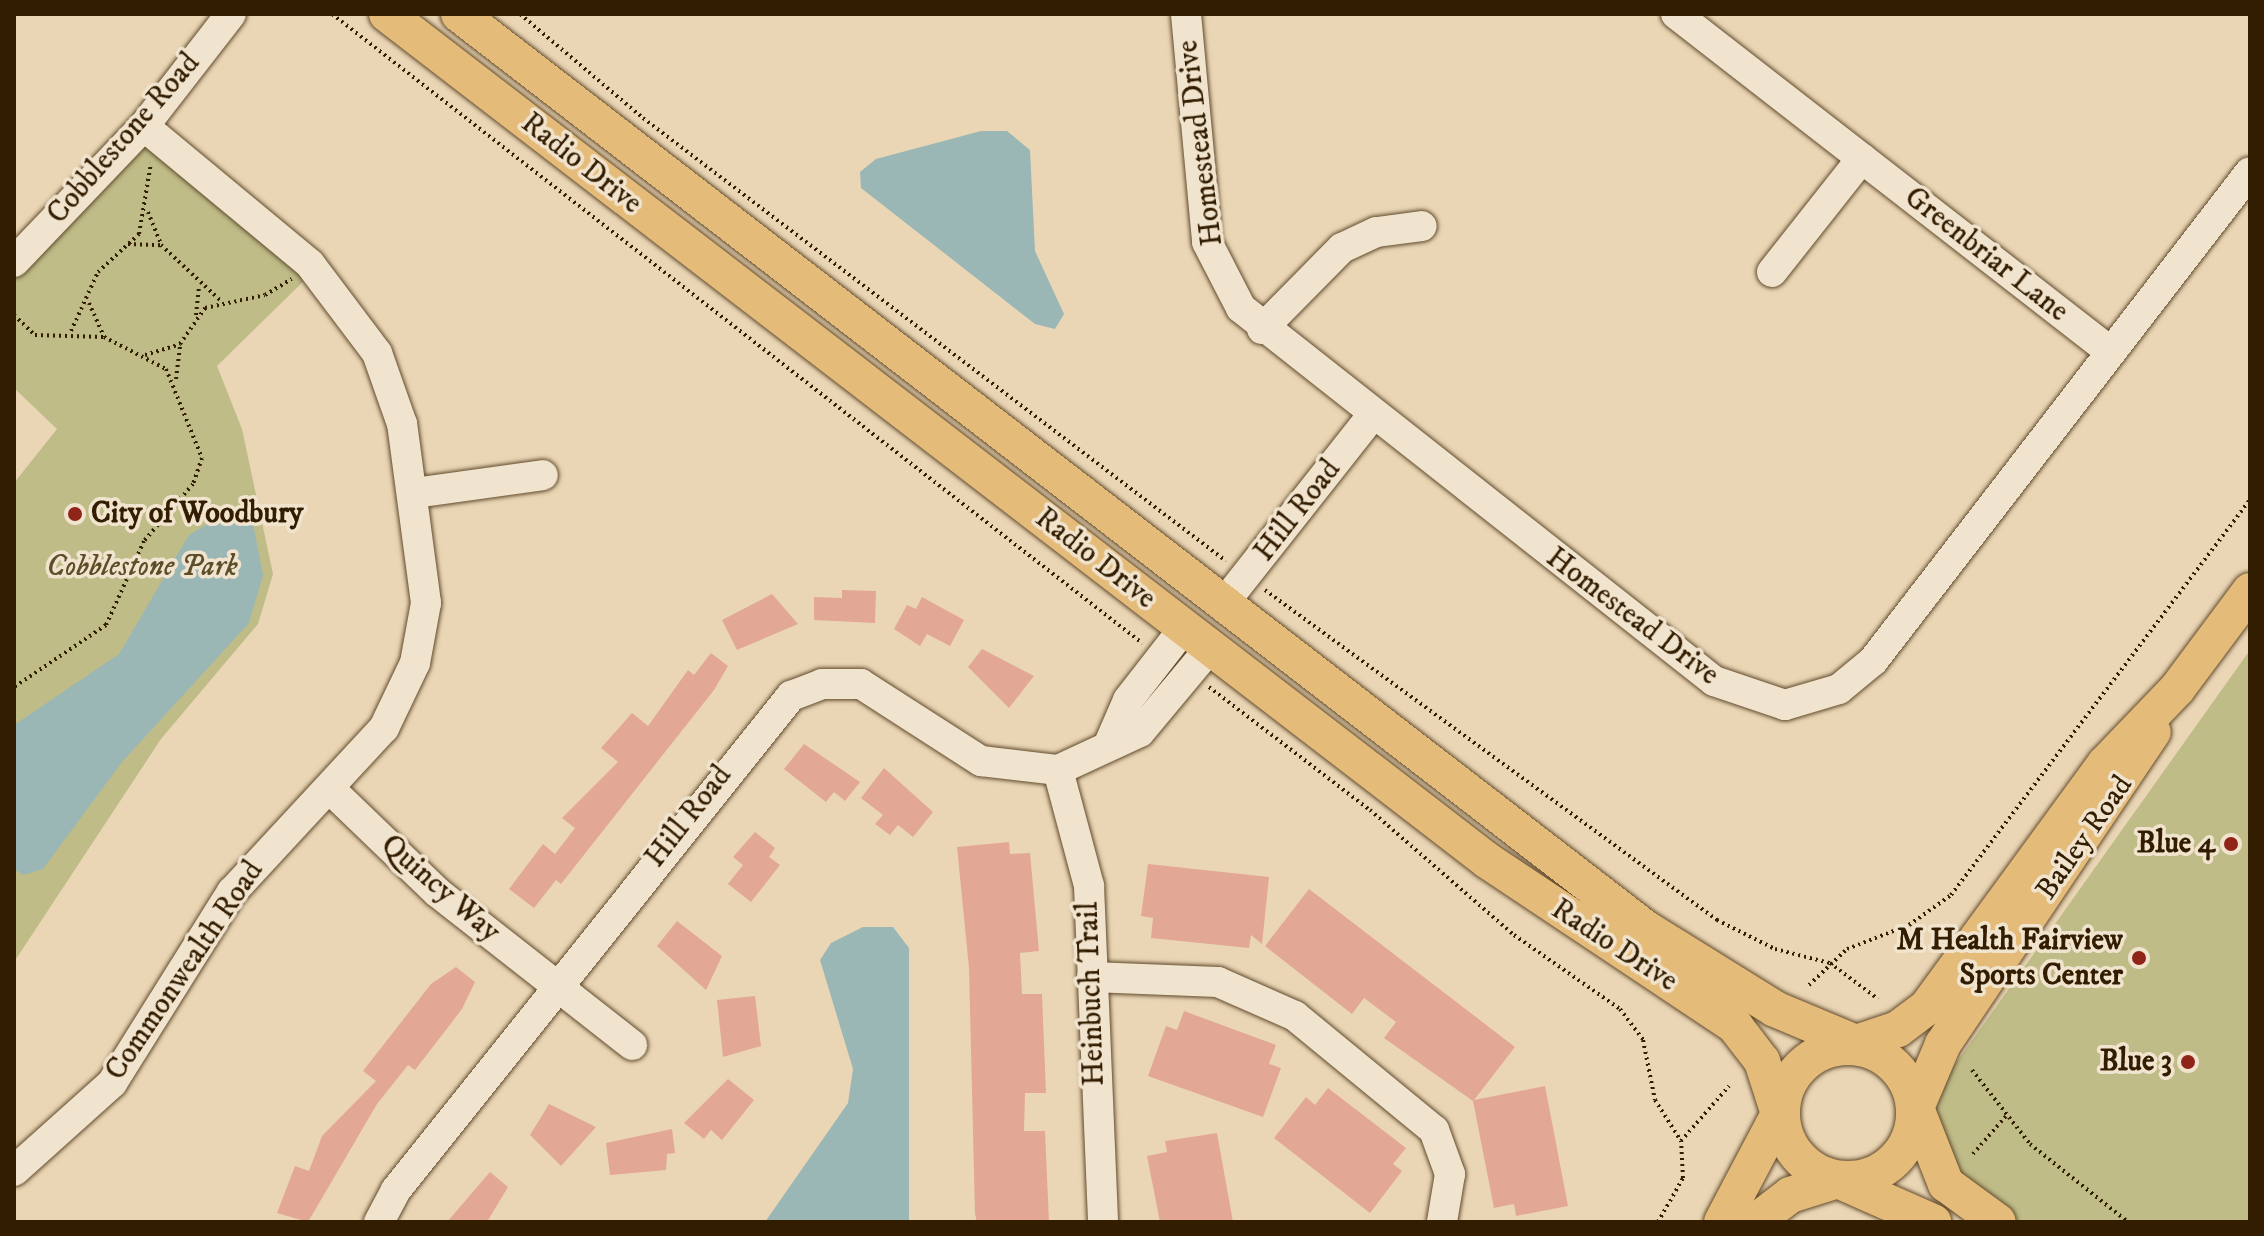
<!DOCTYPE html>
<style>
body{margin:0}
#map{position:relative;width:2264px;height:1236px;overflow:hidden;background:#ead6b5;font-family:"IM FELL DW Pica",serif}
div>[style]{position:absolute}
.green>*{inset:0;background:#bfbc88}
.water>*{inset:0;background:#9ab7b5}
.building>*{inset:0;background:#e3a796}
.path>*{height:4px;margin-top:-2px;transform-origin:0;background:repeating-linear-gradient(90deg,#331d00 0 2px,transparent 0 6px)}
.roads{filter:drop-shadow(0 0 2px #614b2d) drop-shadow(0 0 2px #614b2d)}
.minor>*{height:30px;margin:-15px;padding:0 15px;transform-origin:15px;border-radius:15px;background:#f1e4cf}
.major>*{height:36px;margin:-18px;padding:0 18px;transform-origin:18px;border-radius:18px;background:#e5bb7a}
.major>.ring{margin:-18px;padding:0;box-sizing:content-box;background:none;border:36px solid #e5bb7a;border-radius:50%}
.dots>*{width:22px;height:22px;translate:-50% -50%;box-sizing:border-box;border:4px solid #f1e4cf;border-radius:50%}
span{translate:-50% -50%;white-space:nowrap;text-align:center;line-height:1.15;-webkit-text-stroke:7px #f1e4cf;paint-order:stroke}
.street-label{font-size:30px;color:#331d00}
.poi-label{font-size:30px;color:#331d00;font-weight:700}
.left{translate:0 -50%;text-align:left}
.right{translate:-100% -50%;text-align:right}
.park-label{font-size:30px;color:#5d4d29;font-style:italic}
.frame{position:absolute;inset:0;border:16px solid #331d00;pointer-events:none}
</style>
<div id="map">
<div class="green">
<i style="clip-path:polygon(144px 126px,315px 270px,217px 366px,242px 429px,273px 574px,258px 624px,161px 739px,14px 962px,14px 483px,57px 429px,14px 388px,14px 262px)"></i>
<i style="clip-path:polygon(2250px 650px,2250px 1222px,1998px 1222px,1966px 1201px,1935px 1109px,1939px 1087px)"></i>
</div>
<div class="water">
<i style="clip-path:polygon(981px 131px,1007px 131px,1030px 150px,1035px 251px,1064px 314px,1055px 329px,1035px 324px,861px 188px,860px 172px,876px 159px)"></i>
<i style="clip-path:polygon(243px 515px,253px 524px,263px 575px,249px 623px,122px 762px,43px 869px,23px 875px,14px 869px,14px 725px,119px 654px,189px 535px,219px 517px)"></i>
<i style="clip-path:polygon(863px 927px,893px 927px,909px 948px,909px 1222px,765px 1222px,848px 1103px,853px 1069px,820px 960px,831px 943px)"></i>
</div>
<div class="building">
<i style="clip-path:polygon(842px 590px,876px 591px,875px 623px,814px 620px,814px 597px,842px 598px)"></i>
<i style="clip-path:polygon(772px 594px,798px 624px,737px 650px,722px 620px)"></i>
<i style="clip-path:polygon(922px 597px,964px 620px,950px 646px,927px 634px,920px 646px,894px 629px,907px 605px,916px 609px)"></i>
<i style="clip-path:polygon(982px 649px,1034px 676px,1009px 708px,968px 667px)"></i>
<i style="clip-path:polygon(711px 653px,728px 666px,714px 690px,561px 884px,556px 880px,534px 908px,509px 889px,543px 844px,555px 854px,575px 828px,562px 818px,618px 762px,601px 748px,632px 713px,648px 726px,688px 670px,694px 675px)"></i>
<i style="clip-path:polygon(804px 744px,860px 782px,845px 801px,834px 792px,826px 802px,784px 769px)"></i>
<i style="clip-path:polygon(884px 768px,933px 812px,913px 837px,898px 825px,890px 835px,875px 824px,883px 815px,861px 798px)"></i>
<i style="clip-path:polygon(755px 832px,775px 848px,769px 857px,780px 865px,751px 902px,728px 884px,743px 865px,733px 857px)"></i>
<i style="clip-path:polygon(1009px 842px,1010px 854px,1030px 853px,1039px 951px,1020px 953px,1022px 994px,1042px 994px,1046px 1093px,1025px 1093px,1024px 1131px,1045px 1131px,1049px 1222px,977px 1222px,975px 1214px,969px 968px,957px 847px)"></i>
<i style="clip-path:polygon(1148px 864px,1269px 877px,1262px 944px,1251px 935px,1249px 948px,1151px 938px,1153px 918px,1141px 916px)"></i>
<i style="clip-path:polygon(1309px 889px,1515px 1047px,1474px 1100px,1545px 1086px,1568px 1206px,1516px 1216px,1514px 1204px,1494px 1208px,1473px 1101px,1384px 1038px,1396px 1022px,1364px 998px,1352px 1014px,1265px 946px)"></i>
<i style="clip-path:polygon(677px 921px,722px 956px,706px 990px,657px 946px)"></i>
<i style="clip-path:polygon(456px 967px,475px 982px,462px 1009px,415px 1070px,408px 1065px,377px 1104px,308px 1222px,277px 1213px,295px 1166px,309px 1171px,322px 1136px,376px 1081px,363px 1071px,431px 984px)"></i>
<i style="clip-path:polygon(755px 996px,761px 1046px,723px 1057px,717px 1000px)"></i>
<i style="clip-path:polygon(1184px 1011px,1276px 1045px,1269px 1064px,1281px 1068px,1263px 1117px,1148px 1076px,1166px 1026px,1177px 1030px)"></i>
<i style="clip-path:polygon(728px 1079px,754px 1100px,722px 1140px,711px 1130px,704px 1139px,684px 1123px)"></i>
<i style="clip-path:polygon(1328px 1088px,1406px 1148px,1393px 1164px,1402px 1171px,1370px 1213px,1274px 1138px,1306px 1097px,1315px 1105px)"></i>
<i style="clip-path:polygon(549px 1104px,596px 1127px,561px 1166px,530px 1135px)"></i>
<i style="clip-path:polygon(672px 1129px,675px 1153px,667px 1154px,666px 1170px,610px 1175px,606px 1143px)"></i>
<i style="clip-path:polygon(1217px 1133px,1233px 1222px,1160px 1222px,1147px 1156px,1167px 1152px,1165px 1141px)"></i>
<i style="clip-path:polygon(490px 1172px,508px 1187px,487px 1222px,447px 1222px)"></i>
</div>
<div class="path">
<i style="left:332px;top:14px;width:1026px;rotate:37.83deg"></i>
<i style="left:520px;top:14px;width:161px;rotate:40.2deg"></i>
<i style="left:643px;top:118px;width:732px;rotate:37.23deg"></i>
<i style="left:148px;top:212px;width:35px;rotate:68deg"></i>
<i style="left:161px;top:245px;width:81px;rotate:43deg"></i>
<i style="left:128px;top:244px;width:33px;rotate:2deg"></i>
<i style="left:89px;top:303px;width:37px;rotate:66deg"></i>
<i style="left:14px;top:315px;width:29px;rotate:44deg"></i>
<i style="left:35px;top:335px;width:69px;rotate:1.7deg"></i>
<i style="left:104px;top:337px;width:70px;rotate:27.3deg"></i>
<i style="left:166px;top:369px;width:96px;rotate:68deg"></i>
<i style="left:202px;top:458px;width:28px;rotate:109deg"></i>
<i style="left:193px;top:484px;width:75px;rotate:130.7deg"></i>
<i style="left:144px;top:541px;width:92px;rotate:114.3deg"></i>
<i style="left:106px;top:625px;width:111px;rotate:146deg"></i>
<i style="left:196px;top:315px;width:28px;rotate:-84deg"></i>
<i style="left:71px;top:331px;width:65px;rotate:-65.4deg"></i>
<i style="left:98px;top:272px;width:56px;rotate:-42.8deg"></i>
<i style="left:139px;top:234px;width:72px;rotate:-80.4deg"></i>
<i style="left:145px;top:355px;width:37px;rotate:-17deg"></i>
<i style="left:176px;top:379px;width:35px;rotate:-83deg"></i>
<i style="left:180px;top:344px;width:44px;rotate:-55.2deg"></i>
<i style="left:205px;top:308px;width:61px;rotate:-12.2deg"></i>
<i style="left:265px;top:295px;width:31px;rotate:-31deg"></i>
<i style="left:1265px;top:590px;width:560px;rotate:36.13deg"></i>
<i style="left:1717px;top:920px;width:65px;rotate:26.6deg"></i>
<i style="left:1775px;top:949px;width:57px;rotate:14.3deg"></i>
<i style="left:1830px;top:963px;width:60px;rotate:36.9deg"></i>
<i style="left:1209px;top:687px;width:203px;rotate:37.4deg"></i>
<i style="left:1370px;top:810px;width:191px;rotate:41deg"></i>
<i style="left:1514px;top:935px;width:129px;rotate:34.9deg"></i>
<i style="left:1620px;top:1009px;width:39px;rotate:53deg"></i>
<i style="left:1643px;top:1040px;width:61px;rotate:78.7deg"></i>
<i style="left:1655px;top:1100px;width:49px;rotate:57.6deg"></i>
<i style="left:1809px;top:985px;width:52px;rotate:-43.5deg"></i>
<i style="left:1847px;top:949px;width:66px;rotate:-21.2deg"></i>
<i style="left:1909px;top:925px;width:52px;rotate:-35.5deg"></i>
<i style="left:1951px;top:895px;width:495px;rotate:-52.9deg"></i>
<i style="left:1972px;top:1070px;width:94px;rotate:51.9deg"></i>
<i style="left:2030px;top:1144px;width:125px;rotate:38.5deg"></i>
<i style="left:1973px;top:1154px;width:50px;rotate:-49deg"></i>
<i style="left:1658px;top:1222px;width:51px;rotate:-60.4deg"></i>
<i style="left:1683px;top:1178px;width:37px;rotate:-93deg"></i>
<i style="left:1681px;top:1141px;width:73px;rotate:-48.9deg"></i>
</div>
<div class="roads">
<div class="minor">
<i style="left:1186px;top:14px;width:229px;rotate:84.7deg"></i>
<i style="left:1207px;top:242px;width:74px;rotate:62.7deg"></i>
<i style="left:1241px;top:308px;width:602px;rotate:38.26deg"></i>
<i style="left:1714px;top:681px;width:75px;rotate:18.7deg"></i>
<i style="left:1785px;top:705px;width:56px;rotate:-16.5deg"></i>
<i style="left:1839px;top:689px;width:44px;rotate:-39.5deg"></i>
<i style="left:1873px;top:661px;width:617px;rotate:-52.37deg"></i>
<i style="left:1676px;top:14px;width:551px;rotate:37.85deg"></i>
<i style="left:14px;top:262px;width:188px;rotate:-46.3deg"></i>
<i style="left:144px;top:126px;width:142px;rotate:-52.2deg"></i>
<i style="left:1772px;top:272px;width:145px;rotate:-51.7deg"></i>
<i style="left:1262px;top:329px;width:114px;rotate:-45.4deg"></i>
<i style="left:1342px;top:248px;width:38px;rotate:-25deg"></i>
<i style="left:1377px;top:232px;width:45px;rotate:-7.6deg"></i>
<i style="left:414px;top:493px;width:130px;rotate:-7.9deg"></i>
<i style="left:1224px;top:603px;width:237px;rotate:-51.7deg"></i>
<i style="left:1109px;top:744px;width:48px;rotate:-66.6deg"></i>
<i style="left:1128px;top:700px;width:91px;rotate:-52.1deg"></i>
<i style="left:1058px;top:770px;width:120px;rotate:75deg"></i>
<i style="left:1089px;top:886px;width:336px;rotate:87.6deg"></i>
<i style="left:329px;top:788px;width:150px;rotate:43.9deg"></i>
<i style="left:437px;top:892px;width:248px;rotate:38.1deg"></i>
<i style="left:1092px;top:977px;width:126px;rotate:2.3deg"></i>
<i style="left:1218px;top:982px;width:84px;rotate:23.8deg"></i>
<i style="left:1295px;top:1016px;width:180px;rotate:39.4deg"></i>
<i style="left:1434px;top:1130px;width:47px;rotate:70deg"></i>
<i style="left:1450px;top:1174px;width:49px;rotate:99.5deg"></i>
<i style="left:14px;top:1171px;width:132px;rotate:-41.9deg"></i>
<i style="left:112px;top:1083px;width:226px;rotate:-57.9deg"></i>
<i style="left:232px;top:892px;width:224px;rotate:-47.2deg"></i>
<i style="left:384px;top:728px;width:72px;rotate:-64.5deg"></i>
<i style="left:415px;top:663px;width:61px;rotate:-79.6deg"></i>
<i style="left:426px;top:603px;width:181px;rotate:-97.6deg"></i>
<i style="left:402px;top:424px;width:75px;rotate:-109.4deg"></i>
<i style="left:377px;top:353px;width:111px;rotate:-127deg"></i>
<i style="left:310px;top:264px;width:216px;rotate:-140.3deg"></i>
<i style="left:379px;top:1222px;width:36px;rotate:-62deg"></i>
<i style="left:396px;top:1190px;width:633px;rotate:-51.35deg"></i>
<i style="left:791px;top:696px;width:33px;rotate:-21deg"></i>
<i style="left:822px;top:684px;width:39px"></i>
<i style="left:861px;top:684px;width:143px;rotate:32.7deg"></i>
<i style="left:981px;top:761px;width:78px;rotate:6.7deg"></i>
<i style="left:1058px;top:770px;width:90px;rotate:-24.9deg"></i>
<i style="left:1140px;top:732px;width:109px;rotate:-50.2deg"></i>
</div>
<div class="major">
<i style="left:387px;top:14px;width:1389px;rotate:37.57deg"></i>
<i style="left:1488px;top:861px;width:297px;rotate:33.7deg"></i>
<i style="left:1735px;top:1026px;width:44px;rotate:52.4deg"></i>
<i style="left:1762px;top:1061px;width:56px;rotate:72.2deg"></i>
<i style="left:459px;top:14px;width:1497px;rotate:37.62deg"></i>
<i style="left:1645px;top:928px;width:153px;rotate:31.9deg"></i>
<i style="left:1775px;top:1009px;width:88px;rotate:22.8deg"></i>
<i style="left:1856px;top:1043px;width:44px;rotate:-18.4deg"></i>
<i style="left:1898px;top:1029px;width:36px;rotate:-37deg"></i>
<i style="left:1927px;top:1007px;width:301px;rotate:-53.8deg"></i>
<i style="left:2105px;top:764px;width:104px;rotate:-46.2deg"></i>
<i style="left:2177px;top:689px;width:122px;rotate:-53.3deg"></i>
<i class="ring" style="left:1782px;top:1047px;width:96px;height:96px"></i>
<i style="left:1916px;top:1108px;width:69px;rotate:-67.1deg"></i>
<i style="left:1943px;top:1044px;width:376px;rotate:-56.1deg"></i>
<i style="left:1916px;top:1108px;width:82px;rotate:68.5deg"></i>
<i style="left:1946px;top:1184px;width:64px;rotate:36.2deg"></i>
<i style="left:1840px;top:1181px;width:102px;rotate:23.8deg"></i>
<i style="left:1722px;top:1222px;width:120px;rotate:-62.2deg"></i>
<i style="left:1755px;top:1222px;width:44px;rotate:-37.6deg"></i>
<i style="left:1790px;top:1195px;width:50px;rotate:-17.4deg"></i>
</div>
</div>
<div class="dots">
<i style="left:75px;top:514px;background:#8f2418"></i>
<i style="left:2231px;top:844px;background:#8f2418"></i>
<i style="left:2139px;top:958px;background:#8f2418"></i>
<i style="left:2188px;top:1062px;background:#8f2418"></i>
</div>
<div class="street-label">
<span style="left:124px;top:139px;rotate:-49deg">Cobblestone Road</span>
<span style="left:1201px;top:143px;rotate:-97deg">Homestead Drive</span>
<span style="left:581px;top:164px;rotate:38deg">Radio Drive</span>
<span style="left:1986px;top:255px;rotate:38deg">Greenbriar Lane</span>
<span style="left:1298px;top:511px;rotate:-52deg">Hill Road</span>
<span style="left:1095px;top:559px;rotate:38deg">Radio Drive</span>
<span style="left:1632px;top:617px;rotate:37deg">Homestead Drive</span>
<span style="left:689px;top:817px;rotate:-52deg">Hill Road</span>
<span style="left:2085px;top:838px;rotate:-55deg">Bailey Road</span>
<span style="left:440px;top:889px;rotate:41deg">Quincy Way</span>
<span style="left:1614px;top:946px;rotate:33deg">Radio Drive</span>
<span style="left:185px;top:971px;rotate:-56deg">Commonwealth Road</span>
<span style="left:1092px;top:994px;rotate:-92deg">Heinbuch Trail</span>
</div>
<div class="poi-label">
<span class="left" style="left:91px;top:514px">City of Woodbury</span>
<span class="right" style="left:2215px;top:844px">Blue 4</span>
<span class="right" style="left:2123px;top:958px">M Health Fairview<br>Sports Center</span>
<span class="right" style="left:2172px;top:1062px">Blue 3</span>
</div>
<div class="park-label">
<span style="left:142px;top:567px">Cobblestone Park</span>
</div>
<div class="frame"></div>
</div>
